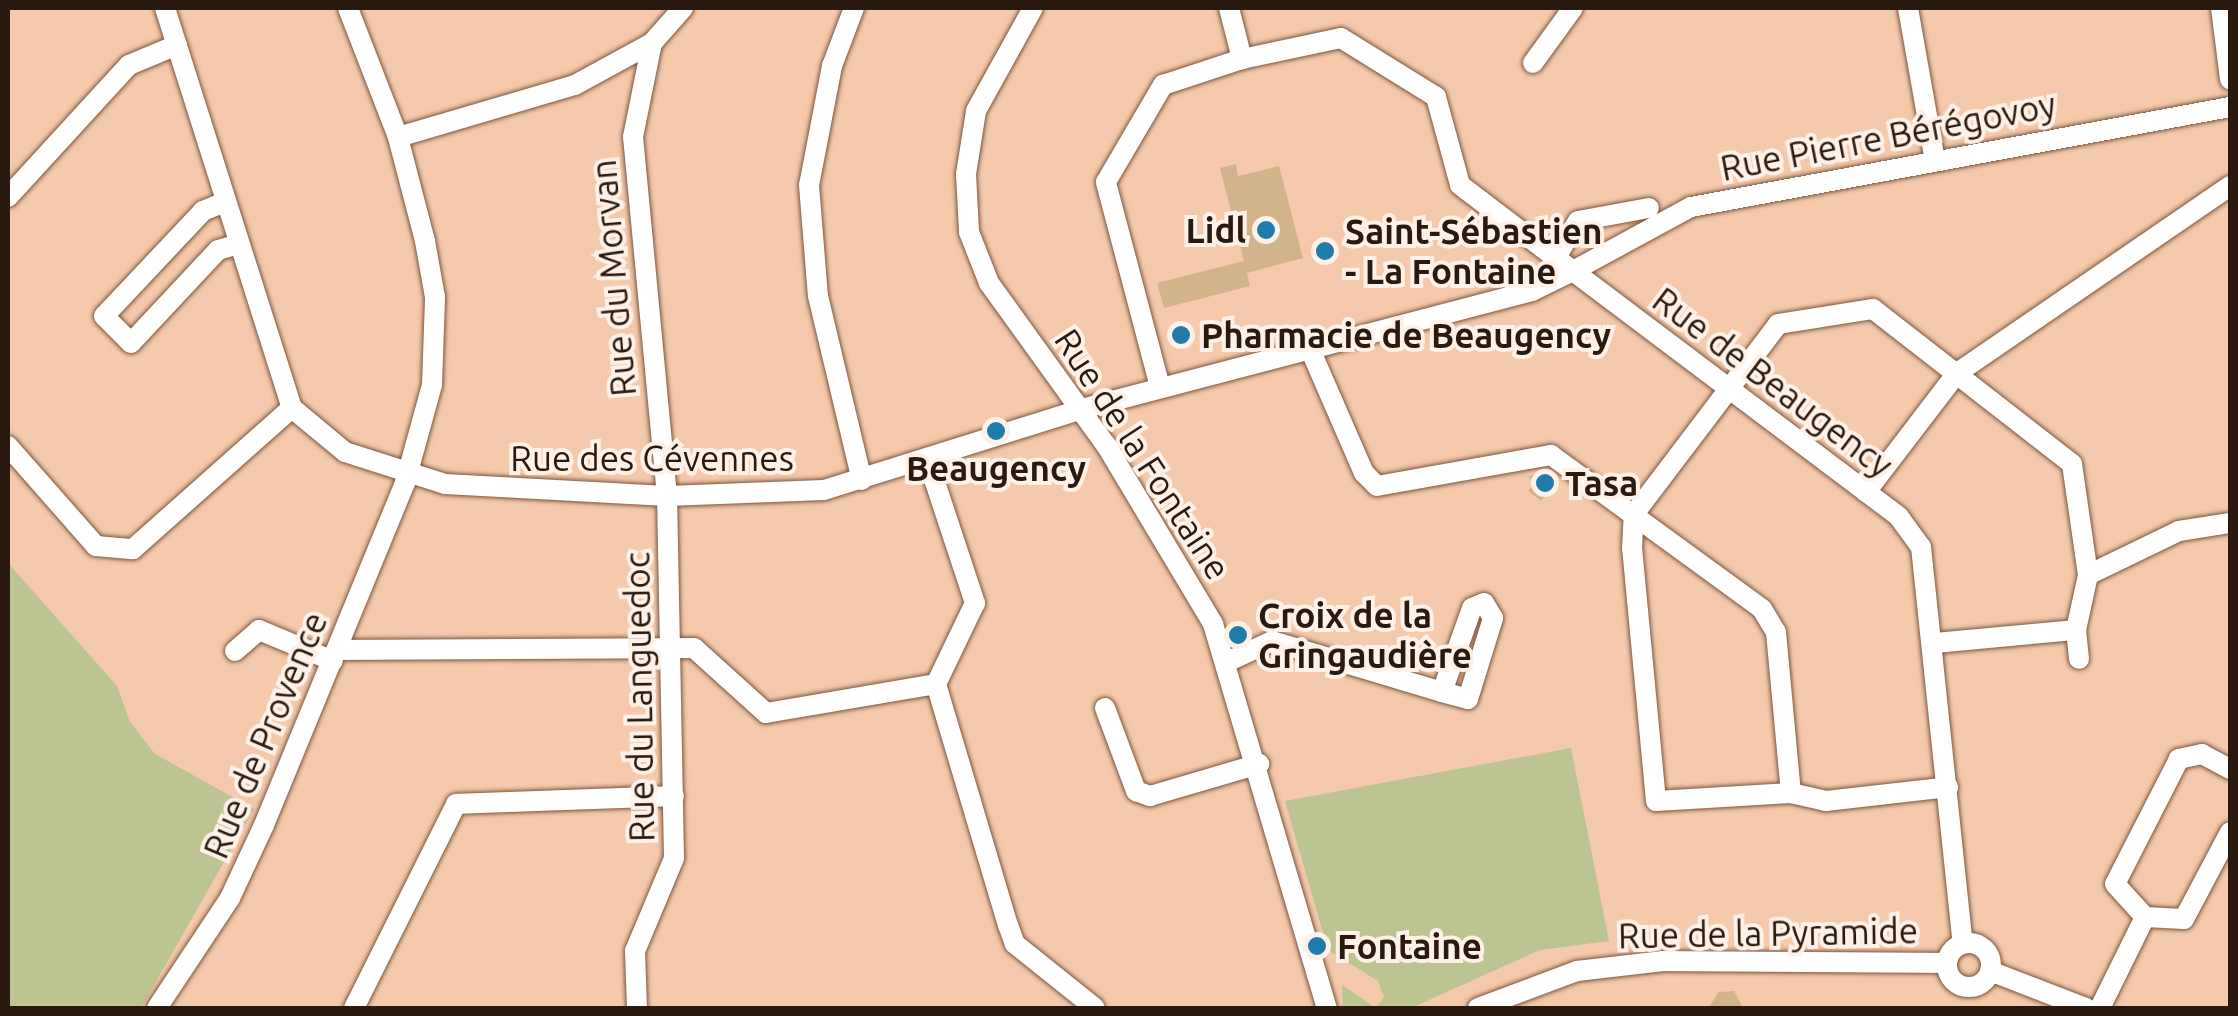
<!DOCTYPE html>
<meta charset="utf-8">
<style>
body{margin:0}
#map{position:relative;width:2238px;height:1016px;overflow:hidden;background:#f5c9ab;font-family:Ubuntu,sans-serif}
div>[style]{position:absolute}
.green>*{inset:0;background:#bcc491}
.building>*{inset:0;background:#d1b48c}
.roads{filter:drop-shadow(0 0 2px #7c563c) drop-shadow(0 0 2px #7c563c)}
.minor>*{height:20px;margin:-10px;padding:0 10px;transform-origin:10px;border-radius:10px;background:#fff}
.minor>.ring{margin:-10px;padding:0;box-sizing:content-box;background:none;border:20px solid #fff;border-radius:50%}
.dots>*{width:28px;height:28px;translate:-50% -50%;box-sizing:border-box;border:5px solid #fef1e8;border-radius:50%}
span{translate:-50% -50%;white-space:nowrap;text-align:center;line-height:1.15;-webkit-text-stroke:8px #fef1e8;paint-order:stroke}
.street-label{font-size:35px;color:#29190e}
.poi-label{font-size:35px;color:#29190e;font-weight:700}
.right{translate:-100% -50%;text-align:right}
.left{translate:0 -50%;text-align:left}
.frame{position:absolute;inset:0;border:10px solid #29190e;pointer-events:none}
</style>
<div id="map">
<div class="green">
<i style="clip-path:polygon(8px 563px,117px 686px,130px 722px,155px 754px,254px 809px,141px 1008px,8px 1008px)"></i>
<i style="clip-path:polygon(1571px 748px,1609px 941px,1540px 950px,1411px 1008px,1343px 1008px,1342px 985px,1376px 1008px,1384px 997px,1378px 981px,1328px 950px,1285px 801px)"></i>
</div>
<div class="building">
<i style="clip-path:polygon(1236px 164px,1238px 176px,1279px 166px,1303px 258px,1247px 273px,1250px 286px,1164px 308px,1157px 283px,1244px 261px,1220px 168px)"></i>
<i style="clip-path:polygon(1541px 471px,1556px 482px,1541px 501px,1528px 491px,1535px 483px,1528px 477px)"></i>
<i style="clip-path:polygon(1734px 991px,1743px 1008px,1708px 1008px,1719px 992px)"></i>
</div>
<div class="roads">
<div class="minor">
<i style="left:165px;top:8px;width:420px;rotate:72.4deg"></i>
<i style="left:292px;top:408px;width:69px;rotate:39.7deg"></i>
<i style="left:345px;top:452px;width:105px;rotate:17.7deg"></i>
<i style="left:445px;top:484px;width:222px;rotate:3.1deg"></i>
<i style="left:667px;top:496px;width:157px;rotate:-2.2deg"></i>
<i style="left:824px;top:490px;width:270px;rotate:-17.4deg"></i>
<i style="left:1082px;top:409px;width:465px;rotate:-14.7deg"></i>
<i style="left:1532px;top:291px;width:46px;rotate:-26deg"></i>
<i style="left:1573px;top:271px;width:408px;rotate:37deg"></i>
<i style="left:1899px;top:517px;width:37px;rotate:54deg"></i>
<i style="left:1921px;top:547px;width:399px;rotate:84deg"></i>
<i style="left:854px;top:8px;width:62px;rotate:110.8deg"></i>
<i style="left:832px;top:66px;width:121px;rotate:100.9deg"></i>
<i style="left:809px;top:185px;width:111px;rotate:85.4deg"></i>
<i style="left:818px;top:296px;width:189px;rotate:76.6deg"></i>
<i style="left:1033px;top:8px;width:118px;rotate:119deg"></i>
<i style="left:976px;top:111px;width:64px;rotate:99deg"></i>
<i style="left:966px;top:174px;width:58px;rotate:87deg"></i>
<i style="left:969px;top:232px;width:55px;rotate:68.6deg"></i>
<i style="left:989px;top:283px;width:200px;rotate:54.2deg"></i>
<i style="left:1106px;top:445px;width:209px;rotate:59.1deg"></i>
<i style="left:1213px;top:624px;width:401px;rotate:73.5deg"></i>
<i style="left:1229px;top:8px;width:53px;rotate:75.7deg"></i>
<i style="left:1908px;top:8px;width:150px;rotate:80deg"></i>
<i style="left:2221px;top:8px;width:72px;rotate:82.8deg"></i>
<i style="left:1533px;top:63px;width:68px;rotate:-54deg"></i>
<i style="left:398px;top:137px;width:184px;rotate:-16.4deg"></i>
<i style="left:575px;top:85px;width:88px;rotate:-28.6deg"></i>
<i style="left:8px;top:197px;width:179px;rotate:-47.5deg"></i>
<i style="left:129px;top:65px;width:52px;rotate:-22.6deg"></i>
<i style="left:225px;top:202px;width:24px;rotate:158deg"></i>
<i style="left:203px;top:211px;width:144px;rotate:133.3deg"></i>
<i style="left:104px;top:316px;width:38px;rotate:45deg"></i>
<i style="left:131px;top:343px;width:127px;rotate:-46.9deg"></i>
<i style="left:218px;top:250px;width:22px;rotate:-16deg"></i>
<i style="left:1556px;top:257px;width:42px;rotate:-58.6deg"></i>
<i style="left:1578px;top:221px;width:72px;rotate:-10.4deg"></i>
<i style="left:1310px;top:349px;width:135px;rotate:66.5deg"></i>
<i style="left:1364px;top:473px;width:18px;rotate:45deg"></i>
<i style="left:1377px;top:486px;width:177px;rotate:-10.1deg"></i>
<i style="left:1551px;top:455px;width:261px;rotate:36.1deg"></i>
<i style="left:1762px;top:609px;width:27px;rotate:59deg"></i>
<i style="left:1776px;top:632px;width:162px;rotate:84.7deg"></i>
<i style="left:1791px;top:793px;width:36px;rotate:13deg"></i>
<i style="left:1826px;top:801px;width:123px;rotate:-6.5deg"></i>
<i style="left:1160px;top:387px;width:212px;rotate:-104.8deg"></i>
<i style="left:1106px;top:182px;width:113px;rotate:-59.6deg"></i>
<i style="left:1163px;top:85px;width:83px;rotate:-18.2deg"></i>
<i style="left:1242px;top:59px;width:101px;rotate:-12deg"></i>
<i style="left:1341px;top:38px;width:112px;rotate:31.8deg"></i>
<i style="left:1436px;top:97px;width:91px;rotate:74.7deg"></i>
<i style="left:1460px;top:185px;width:142px;rotate:37.3deg"></i>
<i style="left:1573px;top:271px;width:134px;rotate:-28.5deg"></i>
<i style="left:1691px;top:207px;width:548px;rotate:-10.51deg"></i>
<i style="left:8px;top:446px;width:133px;rotate:48.7deg"></i>
<i style="left:96px;top:546px;width:37px;rotate:5deg"></i>
<i style="left:133px;top:549px;width:213px;rotate:-41.6deg"></i>
<i style="left:928px;top:461px;width:150px;rotate:71.7deg"></i>
<i style="left:975px;top:603px;width:90px;rotate:115.7deg"></i>
<i style="left:936px;top:684px;width:252px;rotate:73.4deg"></i>
<i style="left:1008px;top:925px;width:20px;rotate:70deg"></i>
<i style="left:1015px;top:944px;width:102px;rotate:38.7deg"></i>
<i style="left:1866px;top:492px;width:150px;rotate:-52.6deg"></i>
<i style="left:1957px;top:373px;width:331px;rotate:-34.4deg"></i>
<i style="left:2088px;top:575px;width:101px;rotate:-25.8deg"></i>
<i style="left:2179px;top:531px;width:52px;rotate:-8.9deg"></i>
<i style="left:2076px;top:630px;width:29px;rotate:84deg"></i>
<i style="left:1935px;top:643px;width:142px;rotate:-5.3deg"></i>
<i style="left:2076px;top:630px;width:56px;rotate:-77.7deg"></i>
<i style="left:337px;top:650px;width:357px;rotate:-0.3deg"></i>
<i style="left:694px;top:648px;width:97px;rotate:42.1deg"></i>
<i style="left:766px;top:713px;width:172px;rotate:-9.7deg"></i>
<i style="left:235px;top:651px;width:32px;rotate:-41deg"></i>
<i style="left:259px;top:630px;width:80px;rotate:22.7deg"></i>
<i style="left:1229px;top:661px;width:47px;rotate:-24.9deg"></i>
<i style="left:1272px;top:641px;width:177px;rotate:16.7deg"></i>
<i style="left:1442px;top:692px;width:27px;rotate:15deg"></i>
<i style="left:1468px;top:699px;width:85px;rotate:-72.8deg"></i>
<i style="left:1493px;top:618px;width:17px;rotate:-121deg"></i>
<i style="left:1484px;top:603px;width:13px;rotate:157deg"></i>
<i style="left:1472px;top:608px;width:89px;rotate:109.7deg"></i>
<i style="left:1105px;top:708px;width:89px;rotate:69.5deg"></i>
<i style="left:1136px;top:791px;width:15px;rotate:20deg"></i>
<i style="left:1150px;top:796px;width:114px;rotate:-16.4deg"></i>
<i style="left:2230px;top:769px;width:32px;rotate:-152deg"></i>
<i style="left:2202px;top:754px;width:24px;rotate:168deg"></i>
<i style="left:2179px;top:759px;width:140px;rotate:117.1deg"></i>
<i style="left:2115px;top:884px;width:45px;rotate:47.7deg"></i>
<i style="left:2145px;top:917px;width:39px;rotate:3deg"></i>
<i style="left:2184px;top:919px;width:98px;rotate:-62.1deg"></i>
<i style="left:1791px;top:793px;width:135px;rotate:176.6deg"></i>
<i style="left:1656px;top:801px;width:254px;rotate:-95.4deg"></i>
<i style="left:1632px;top:548px;width:34px;rotate:-87deg"></i>
<i style="left:1634px;top:514px;width:238px;rotate:-52.8deg"></i>
<i style="left:1778px;top:324px;width:96px;rotate:-9deg"></i>
<i style="left:1873px;top:309px;width:252px;rotate:37.9deg"></i>
<i style="left:2072px;top:464px;width:112px;rotate:81.8deg"></i>
<i class="ring" style="left:1947px;top:943px;width:24px;height:24px"></i>
<i style="left:1990px;top:971px;width:103px;rotate:21.1deg"></i>
<i style="left:157px;top:1008px;width:132px;rotate:-56.4deg"></i>
<i style="left:230px;top:898px;width:81px;rotate:-65deg"></i>
<i style="left:264px;top:825px;width:370px;rotate:-67.6deg"></i>
<i style="left:405px;top:483px;width:102px;rotate:-74.6deg"></i>
<i style="left:432px;top:385px;width:88px;rotate:-88deg"></i>
<i style="left:435px;top:297px;width:57px;rotate:-100.1deg"></i>
<i style="left:425px;top:241px;width:107px;rotate:-104.6deg"></i>
<i style="left:398px;top:137px;width:138px;rotate:-111.2deg"></i>
<i style="left:354px;top:1008px;width:228px;rotate:-63.4deg"></i>
<i style="left:456px;top:804px;width:218px;rotate:-2.1deg"></i>
<i style="left:637px;top:1008px;width:57px;rotate:-92deg"></i>
<i style="left:635px;top:951px;width:101px;rotate:-67.2deg"></i>
<i style="left:674px;top:858px;width:362px;rotate:-91.1deg"></i>
<i style="left:667px;top:496px;width:361px;rotate:-95.4deg"></i>
<i style="left:633px;top:137px;width:96px;rotate:-78.6deg"></i>
<i style="left:652px;top:43px;width:47px;rotate:-48.5deg"></i>
<i style="left:1478px;top:1008px;width:106px;rotate:-20.5deg"></i>
<i style="left:1577px;top:971px;width:87px;rotate:-6.6deg"></i>
<i style="left:1663px;top:961px;width:284px;rotate:0.4deg"></i>
<i style="left:2100px;top:1008px;width:102px;rotate:-63.7deg"></i>
</div>
</div>
<div class="dots">
<i style="left:1266px;top:230px;background:#207caa"></i>
<i style="left:1325px;top:251px;background:#207caa"></i>
<i style="left:1181px;top:335px;background:#207caa"></i>
<i style="left:996px;top:431px;background:#207caa"></i>
<i style="left:1545px;top:483px;background:#207caa"></i>
<i style="left:1238px;top:635px;background:#207caa"></i>
<i style="left:1317px;top:946px;background:#207caa"></i>
</div>
<div class="street-label">
<span style="left:1888px;top:136px;rotate:-11deg">Rue Pierre Bérégovoy</span>
<span style="left:613px;top:278px;rotate:-95deg">Rue du Morvan</span>
<span style="left:1773px;top:382px;rotate:37deg">Rue de Beaugency</span>
<span style="left:1143px;top:454px;rotate:57deg">Rue de la Fontaine</span>
<span style="left:652px;top:458px">Rue des Cévennes</span>
<span style="left:639px;top:697px;rotate:-91deg">Rue du Languedoc</span>
<span style="left:265px;top:735px;rotate:-67deg">Rue de Provence</span>
<span style="left:1768px;top:933px;rotate:-1deg">Rue de la Pyramide</span>
</div>
<div class="poi-label">
<span class="right" style="left:1246px;top:230px">Lidl</span>
<span class="left" style="left:1345px;top:251px">Saint-Sébastien<br>- La Fontaine</span>
<span class="left" style="left:1201px;top:335px">Pharmacie de Beaugency</span>
<span style="left:996px;top:468px">Beaugency</span>
<span class="left" style="left:1565px;top:483px">Tasa</span>
<span class="left" style="left:1258px;top:635px">Croix de la<br>Gringaudière</span>
<span class="left" style="left:1337px;top:946px">Fontaine</span>
</div>
<div class="frame"></div>
</div>
